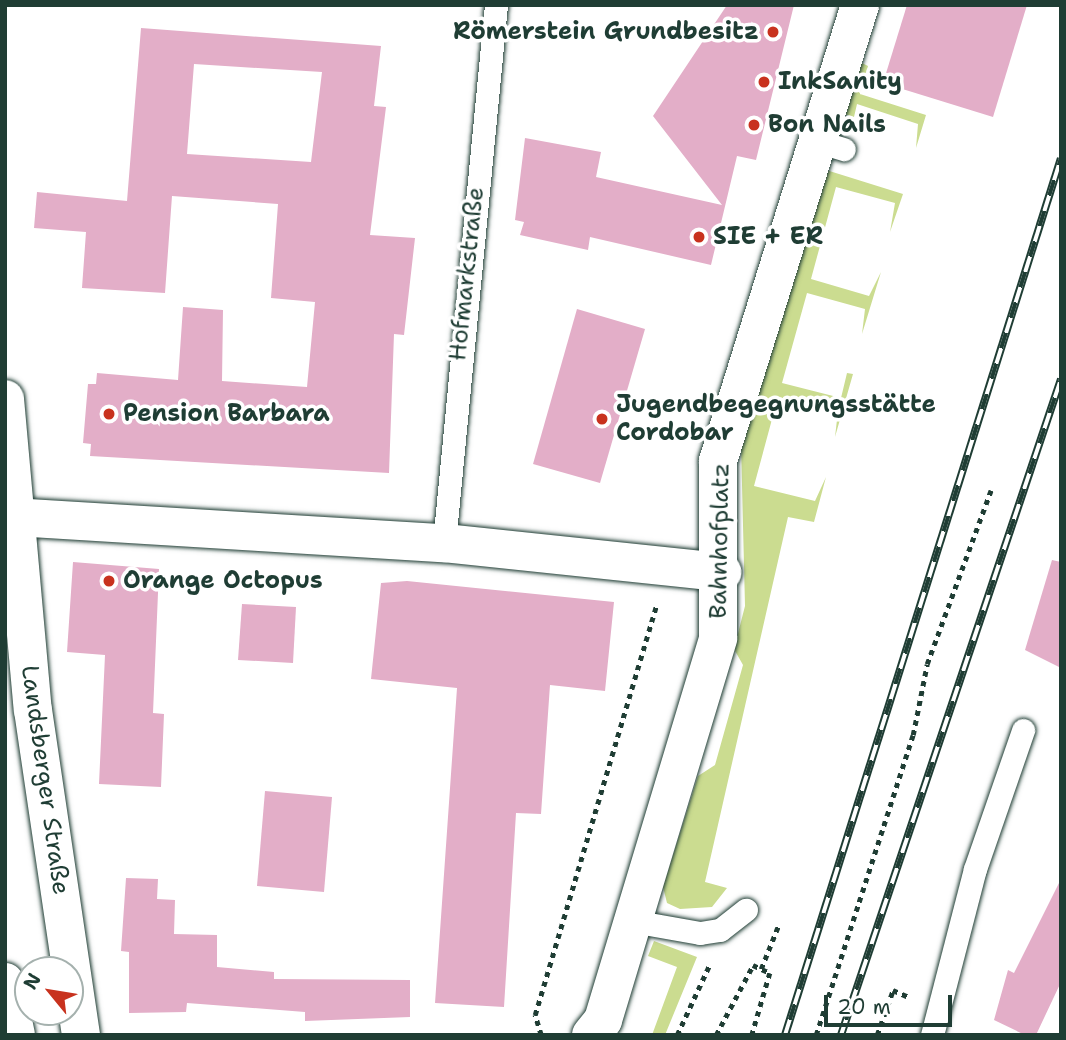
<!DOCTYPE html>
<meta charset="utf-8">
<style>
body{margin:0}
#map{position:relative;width:1066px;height:1040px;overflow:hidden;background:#fff;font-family:"Shantell Sans",sans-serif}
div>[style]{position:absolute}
.green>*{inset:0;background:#cbdc90}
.building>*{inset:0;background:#e3aec8}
.path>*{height:4.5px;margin-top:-2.25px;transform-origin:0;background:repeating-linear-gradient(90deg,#1f3d34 0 5px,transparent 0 10px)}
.roads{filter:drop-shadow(0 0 2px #1f3d34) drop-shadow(0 0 2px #1f3d34)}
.service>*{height:23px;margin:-11.5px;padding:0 11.5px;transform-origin:11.5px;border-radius:11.5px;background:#fff}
.minor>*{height:38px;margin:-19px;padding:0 19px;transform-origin:19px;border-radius:19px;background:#fff}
.secondary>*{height:38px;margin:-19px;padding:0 19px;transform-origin:19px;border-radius:19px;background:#fff}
.rail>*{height:8px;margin-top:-4px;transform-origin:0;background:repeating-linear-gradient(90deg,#fff 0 16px,#1f3d34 0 32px);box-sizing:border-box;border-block:2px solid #1f3d34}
.dots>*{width:19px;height:19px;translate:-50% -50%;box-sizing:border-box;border:4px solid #fff;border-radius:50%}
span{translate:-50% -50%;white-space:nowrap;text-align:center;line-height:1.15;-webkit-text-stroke:7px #fff;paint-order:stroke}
.poi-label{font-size:24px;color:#1f3d34;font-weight:700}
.right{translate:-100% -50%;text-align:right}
.left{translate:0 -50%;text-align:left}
.street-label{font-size:24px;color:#1f3d34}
.frame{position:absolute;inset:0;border:7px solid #1f3d34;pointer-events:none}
.north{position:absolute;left:14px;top:956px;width:70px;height:70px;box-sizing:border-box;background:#fff;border:2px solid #a5b1ae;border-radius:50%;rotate:300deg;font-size:19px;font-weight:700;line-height:28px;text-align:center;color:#1f3d34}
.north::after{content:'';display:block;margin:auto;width:24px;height:32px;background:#c8321e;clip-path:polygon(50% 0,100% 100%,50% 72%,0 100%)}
.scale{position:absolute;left:824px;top:995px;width:128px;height:32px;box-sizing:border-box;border:4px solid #1f3d34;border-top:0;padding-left:9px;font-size:21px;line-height:24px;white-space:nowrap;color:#1f3d34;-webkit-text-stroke:5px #fff;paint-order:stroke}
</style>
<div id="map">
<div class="green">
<i style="clip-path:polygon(858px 61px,868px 66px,860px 94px,926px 115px,916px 148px,918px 124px,857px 104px,854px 117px,841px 113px)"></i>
<i style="clip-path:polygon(823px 169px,903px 194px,890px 232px,895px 203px,836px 187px,811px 279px,869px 296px,881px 272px,862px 334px,865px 309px,807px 293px,782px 383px,841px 398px,847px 373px,853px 374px,835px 437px,838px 411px,778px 397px,754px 486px,815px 501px,826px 477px,814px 522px,788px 517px,705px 882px,727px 888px,712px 907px,680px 909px,667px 903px,663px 887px,698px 776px,715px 765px,743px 665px,734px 649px,745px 606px,741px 444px)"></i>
<i style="clip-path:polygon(654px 941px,697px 957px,665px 1035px,652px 1035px,677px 967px,648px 956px)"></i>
</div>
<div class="building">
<i style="clip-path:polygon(727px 5px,794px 5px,756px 160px,737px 156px,711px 265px,590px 237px,588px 250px,520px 235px,524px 222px,515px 220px,525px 138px,601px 152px,596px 177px,722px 205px,653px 116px)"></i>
<i style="clip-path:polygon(907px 5px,1027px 5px,993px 117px,883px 83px)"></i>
<i style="clip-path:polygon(evenodd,141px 28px,381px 46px,374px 106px,386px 107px,370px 235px,415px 238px,404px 335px,394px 334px,389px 473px,90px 456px,91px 444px,83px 443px,88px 384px,96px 384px,97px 373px,178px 380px,183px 307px,223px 310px,222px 381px,307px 387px,315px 302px,271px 298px,278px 204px,172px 196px,165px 293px,82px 288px,86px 232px,34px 228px,37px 192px,127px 201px,141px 28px,194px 64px,322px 72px,311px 162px,187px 154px,194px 64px)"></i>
<i style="clip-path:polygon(577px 309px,645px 329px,600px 483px,533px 464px)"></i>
<i style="clip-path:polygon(1052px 560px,1061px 562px,1061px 668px,1025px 650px)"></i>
<i style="clip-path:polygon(73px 562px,159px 569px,153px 713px,164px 714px,161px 787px,99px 784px,105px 655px,67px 652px)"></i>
<i style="clip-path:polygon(407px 581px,614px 602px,605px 691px,550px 685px,541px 814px,516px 813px,504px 1007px,435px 1003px,457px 688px,371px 679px,381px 583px)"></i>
<i style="clip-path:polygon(242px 604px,296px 607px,293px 663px,238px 660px)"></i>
<i style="clip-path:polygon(265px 791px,332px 797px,324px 892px,257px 886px)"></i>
<i style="clip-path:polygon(126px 878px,158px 879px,157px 899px,175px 900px,174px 934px,217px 935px,217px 967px,274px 972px,274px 979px,410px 980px,410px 1017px,305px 1021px,305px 1012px,187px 1003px,186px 1012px,129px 1013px,129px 952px,121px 951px)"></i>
<i style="clip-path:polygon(1061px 879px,1061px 982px,1036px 1035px,1025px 1035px,994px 1020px,1008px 970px,1014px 973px)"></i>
</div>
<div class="path">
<i style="left:761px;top:969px;width:48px;rotate:-68.2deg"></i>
<i style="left:541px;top:1035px;width:21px;rotate:-107deg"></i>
<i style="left:535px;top:1015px;width:426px;rotate:-73.5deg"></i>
<i style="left:677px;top:1035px;width:76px;rotate:-65.1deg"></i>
<i style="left:716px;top:1035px;width:79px;rotate:-62.1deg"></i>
<i style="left:753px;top:965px;width:19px;rotate:25deg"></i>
<i style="left:770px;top:973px;width:65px;rotate:106.2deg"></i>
<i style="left:816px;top:1035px;width:315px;rotate:-72.1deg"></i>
<i style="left:913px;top:735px;width:72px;rotate:-78.8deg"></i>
<i style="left:927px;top:664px;width:185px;rotate:-69.8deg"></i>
<i style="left:877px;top:1035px;width:48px;rotate:-70.4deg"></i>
<i style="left:893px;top:990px;width:17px;rotate:24deg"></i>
</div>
<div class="roads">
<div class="service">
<i style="left:817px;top:141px;width:28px;rotate:17deg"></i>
<i style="left:444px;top:543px;width:541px;rotate:-84.48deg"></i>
<i style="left:632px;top:921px;width:69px;rotate:10deg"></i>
<i style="left:700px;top:933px;width:20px;rotate:-9deg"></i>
<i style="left:720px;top:930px;width:33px;rotate:-38deg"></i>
<i style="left:932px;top:1035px;width:171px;rotate:-75.5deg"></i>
<i style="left:975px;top:869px;width:147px;rotate:-70.9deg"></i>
</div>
<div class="minor">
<i style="left:5px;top:399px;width:312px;rotate:84.9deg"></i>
<i style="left:33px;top:710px;width:329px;rotate:81.6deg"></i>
<i style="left:14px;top:517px;width:431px;rotate:3.5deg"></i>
<i style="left:444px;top:543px;width:280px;rotate:6deg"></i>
<i style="left:591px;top:1035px;width:19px;rotate:-51deg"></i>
<i style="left:603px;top:1020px;width:399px;rotate:-73.2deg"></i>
<i style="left:718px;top:638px;width:177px;rotate:-90deg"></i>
<i style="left:718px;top:461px;width:478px;rotate:-72.7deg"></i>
</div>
<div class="secondary">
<i style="left:5px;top:982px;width:54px;rotate:78.3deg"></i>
</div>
</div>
<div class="rail">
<i style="left:785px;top:1035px;width:919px;rotate:-72.53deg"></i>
<i style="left:841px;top:1035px;width:692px;rotate:-71.46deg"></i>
</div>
<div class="dots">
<i style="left:773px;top:32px;background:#c8321e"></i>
<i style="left:764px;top:82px;background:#c8321e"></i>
<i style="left:754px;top:125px;background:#c8321e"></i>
<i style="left:699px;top:237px;background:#c8321e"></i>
<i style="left:109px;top:414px;background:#c8321e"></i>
<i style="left:602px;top:419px;background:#c8321e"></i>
<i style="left:109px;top:581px;background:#c8321e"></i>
</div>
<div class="poi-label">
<span class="right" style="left:759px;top:32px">Römerstein Grundbesitz</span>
<span class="left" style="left:778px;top:82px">InkSanity</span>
<span class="left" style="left:768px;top:125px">Bon Nails</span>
<span class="left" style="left:713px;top:237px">SIE + ER</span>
<span class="left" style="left:616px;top:419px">Jugendbegegnungsstätte<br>Cordobar</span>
<span class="left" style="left:123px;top:414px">Pension Barbara</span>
<span class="left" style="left:123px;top:581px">Orange Octopus</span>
</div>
<div class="street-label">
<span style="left:467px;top:274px;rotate:-84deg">Hofmarkstraße</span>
<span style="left:720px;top:541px;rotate:-89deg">Bahnhofplatz</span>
<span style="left:45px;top:780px;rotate:82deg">Landsberger Straße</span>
</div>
<div class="frame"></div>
<div class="north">N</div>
<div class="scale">20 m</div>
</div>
